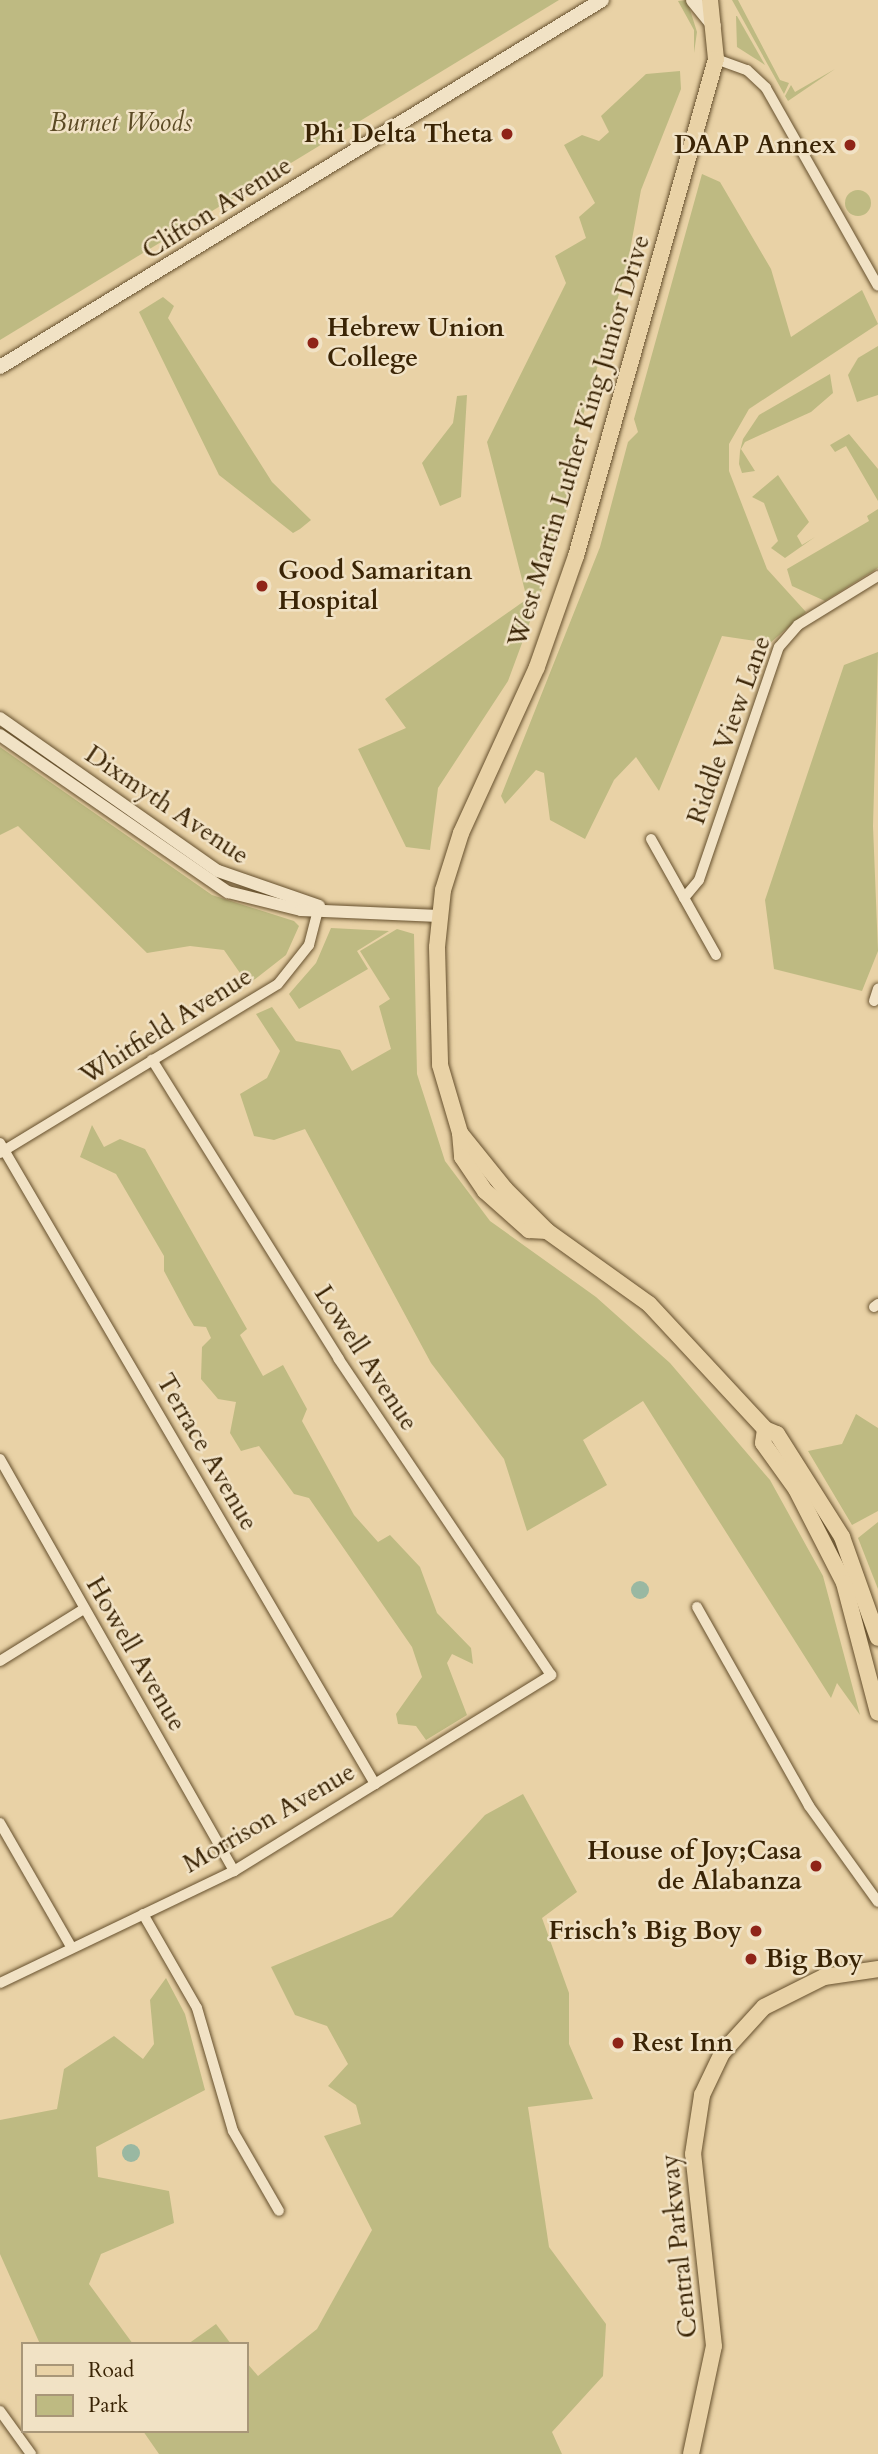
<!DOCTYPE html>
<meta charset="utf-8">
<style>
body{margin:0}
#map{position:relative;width:878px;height:2454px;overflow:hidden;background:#e9d2a6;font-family:Cardo,serif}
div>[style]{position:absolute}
.green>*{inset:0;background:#beba82}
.round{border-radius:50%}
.water>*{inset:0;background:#99b8a2}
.roads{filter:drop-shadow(0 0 2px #66502d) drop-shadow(0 0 2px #66502d)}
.minor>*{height:10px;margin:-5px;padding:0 5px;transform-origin:5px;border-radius:5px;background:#f1e2c5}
.tertiary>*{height:12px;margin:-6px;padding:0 6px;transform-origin:6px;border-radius:6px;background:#f1e2c5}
.secondary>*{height:14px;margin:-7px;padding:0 7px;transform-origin:7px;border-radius:7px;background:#f1e2c5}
.primary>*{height:16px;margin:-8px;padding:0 8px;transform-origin:8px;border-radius:8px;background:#e9d2a6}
.dots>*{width:19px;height:19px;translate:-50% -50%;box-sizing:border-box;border:4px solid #f1e2c5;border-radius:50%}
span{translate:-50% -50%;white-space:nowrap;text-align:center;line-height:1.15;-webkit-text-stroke:5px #f1e2c5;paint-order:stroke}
.park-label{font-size:26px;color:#5b4a24;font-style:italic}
.poi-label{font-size:26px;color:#3a2405;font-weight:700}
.right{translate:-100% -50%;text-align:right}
.left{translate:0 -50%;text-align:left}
.street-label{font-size:26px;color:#3a2405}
.legend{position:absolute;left:21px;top:2342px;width:228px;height:91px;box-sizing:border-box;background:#f1e2c5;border:2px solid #a89678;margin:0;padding:9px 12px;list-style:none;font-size:21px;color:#3a2405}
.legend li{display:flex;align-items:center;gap:14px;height:35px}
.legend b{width:35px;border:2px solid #a89678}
</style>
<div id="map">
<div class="green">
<i style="clip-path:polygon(0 0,559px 0,0 340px)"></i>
<i style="clip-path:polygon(687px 0,697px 32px,694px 53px,694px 30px,678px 1px)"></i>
<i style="clip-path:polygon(732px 0,738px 0,780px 80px,789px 83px,784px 94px)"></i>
<i style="clip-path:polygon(736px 16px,737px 16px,765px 65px,737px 47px)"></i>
<i style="clip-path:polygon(835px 69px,788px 101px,785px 96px,791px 85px,795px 92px)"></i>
<i style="clip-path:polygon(680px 71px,681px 89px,641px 190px,627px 267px,569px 463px,569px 501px,552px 562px,508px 681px,438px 788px,430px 850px,406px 847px,358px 749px,406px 728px,385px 699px,527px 599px,487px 442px,566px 283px,555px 256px,586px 238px,579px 217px,595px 203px,564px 145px,582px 135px,599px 141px,609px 132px,601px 116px,646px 74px)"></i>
<i style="clip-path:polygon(702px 174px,720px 182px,771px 269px,791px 337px,862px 290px,878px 324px,749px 409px,729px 444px,729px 471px,767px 569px,806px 612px,770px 643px,722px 636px,659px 791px,636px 757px,614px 780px,585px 839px,550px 820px,544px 773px,536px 770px,505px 804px,501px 796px,600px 547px,628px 442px,638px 432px,634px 419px)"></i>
<i class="round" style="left:845px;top:190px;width:26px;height:26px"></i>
<i style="clip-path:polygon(163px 297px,174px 306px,168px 318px,272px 482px,311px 520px,300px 529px,293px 533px,219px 475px,139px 312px)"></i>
<i style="clip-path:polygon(878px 346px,878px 395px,857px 402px,848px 375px,858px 358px)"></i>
<i style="clip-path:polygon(830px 374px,833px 393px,811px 412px,745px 442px,741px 449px,755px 471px,742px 473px,739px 464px,740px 451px,743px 439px,759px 415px)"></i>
<i style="clip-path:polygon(467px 395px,461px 497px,440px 506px,422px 463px,453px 423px,457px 396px)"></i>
<i style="clip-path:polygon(849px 434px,878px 469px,878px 501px,846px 446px,835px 452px,830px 445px)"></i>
<i style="clip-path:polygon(778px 475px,809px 522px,797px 536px,802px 545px,815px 537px,785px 558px,771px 548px,778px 541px,764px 503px,752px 497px)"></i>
<i style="clip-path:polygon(878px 509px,878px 568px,825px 601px,792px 586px,787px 569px,869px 521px,867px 516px)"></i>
<i style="clip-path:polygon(878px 652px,873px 826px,878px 951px,862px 991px,774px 969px,765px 900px,844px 665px)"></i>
<i style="clip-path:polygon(0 747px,212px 895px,294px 921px,299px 926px,286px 955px,241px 990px,240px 973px,224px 950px,190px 946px,147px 953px,18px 826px,0 835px)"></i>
<i style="clip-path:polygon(331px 928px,389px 931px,357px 951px,368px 969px,299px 1009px,289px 994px,316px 963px)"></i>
<i style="clip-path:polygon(397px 929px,414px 934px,417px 1074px,445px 1161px,490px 1221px,596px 1297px,670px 1363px,770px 1480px,823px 1576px,860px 1715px,837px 1683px,831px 1698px,643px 1401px,583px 1440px,607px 1485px,527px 1531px,504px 1459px,431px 1363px,305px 1129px,274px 1140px,254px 1136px,240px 1094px,267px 1078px,280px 1051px,256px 1014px,272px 1007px,296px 1041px,340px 1050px,352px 1071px,391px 1049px,379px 1006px,390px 999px,360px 951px)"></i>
<i style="clip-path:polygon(92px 1125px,104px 1147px,120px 1139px,145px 1149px,247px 1329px,240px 1335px,263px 1376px,283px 1365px,307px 1409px,302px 1421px,354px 1515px,378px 1542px,390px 1535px,420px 1567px,437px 1613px,471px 1648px,473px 1664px,452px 1654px,447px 1663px,467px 1715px,426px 1740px,416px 1726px,398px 1724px,396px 1714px,422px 1677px,412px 1647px,309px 1498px,294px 1494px,259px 1446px,241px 1451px,230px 1433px,236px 1402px,218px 1399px,201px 1379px,202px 1347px,211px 1338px,206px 1327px,194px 1326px,188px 1316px,164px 1271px,164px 1256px,116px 1174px,80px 1157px)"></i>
<i style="clip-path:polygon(856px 1414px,878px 1428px,878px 1511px,852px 1525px,808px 1451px,842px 1444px)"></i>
<i style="clip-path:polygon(878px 1522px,878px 1589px,858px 1538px)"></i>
<i style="clip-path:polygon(523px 1794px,577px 1892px,542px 1918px,569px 1993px,569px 2044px,593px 2099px,528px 2107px,549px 2247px,606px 2324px,603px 2376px,552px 2432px,562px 2454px,159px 2454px,143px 2431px,247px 2431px,247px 2363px,258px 2376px,317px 2329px,372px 2230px,324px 2136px,361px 2124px,356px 2105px,328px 2086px,348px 2064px,327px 2026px,295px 2015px,271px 1967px,392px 1917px,485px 1815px)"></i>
<i style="clip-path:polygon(166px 1978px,185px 2014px,205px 2090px,96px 2147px,98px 2177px,169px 2191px,174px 2223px,101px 2254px,89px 2284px,133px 2344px,40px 2344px,0 2254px,0 2120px,57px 2109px,64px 2069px,114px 2036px,143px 2059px,154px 2044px,150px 2000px)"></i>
<i style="clip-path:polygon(216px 2324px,231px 2344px,188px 2344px)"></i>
</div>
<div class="water">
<i class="round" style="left:631px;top:1581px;width:18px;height:18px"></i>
<i class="round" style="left:122px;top:2144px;width:18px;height:18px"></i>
</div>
<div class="roads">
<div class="minor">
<i style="left:716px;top:59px;width:33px;rotate:20deg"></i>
<i style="left:747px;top:70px;width:26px;rotate:43deg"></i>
<i style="left:766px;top:88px;width:227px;rotate:60.5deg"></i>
<i style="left:651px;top:839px;width:133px;rotate:60.7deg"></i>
<i style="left:684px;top:898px;width:23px;rotate:-50deg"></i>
<i style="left:699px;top:880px;width:246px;rotate:-71.1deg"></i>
<i style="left:779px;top:647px;width:29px;rotate:-49deg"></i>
<i style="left:798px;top:625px;width:94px;rotate:-31.5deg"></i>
<i style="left:874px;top:1001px;width:13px;rotate:-72deg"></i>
<i style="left:0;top:1143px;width:743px;rotate:59.67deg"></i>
<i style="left:0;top:1153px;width:325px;rotate:-31.3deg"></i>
<i style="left:278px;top:984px;width:50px;rotate:-51.5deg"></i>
<i style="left:309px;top:945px;width:40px;rotate:-75.6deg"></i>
<i style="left:874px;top:1307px;width:5px;rotate:-37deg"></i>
<i style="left:0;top:1459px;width:474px;rotate:60.4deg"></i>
<i style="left:697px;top:1607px;width:228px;rotate:60.6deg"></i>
<i style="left:809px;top:1806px;width:118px;rotate:54.3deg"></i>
<i style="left:0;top:1661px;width:99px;rotate:-31.8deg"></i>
<i style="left:0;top:1823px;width:144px;rotate:60.1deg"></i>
<i style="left:143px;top:1914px;width:108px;rotate:60.1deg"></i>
<i style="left:197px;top:2008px;width:128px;rotate:73.7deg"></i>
<i style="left:233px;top:2131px;width:92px;rotate:60.1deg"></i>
<i style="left:0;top:1983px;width:259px;rotate:-25.6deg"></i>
<i style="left:234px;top:1871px;width:373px;rotate:-31.7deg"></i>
<i style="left:551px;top:1675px;width:381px;rotate:-123.9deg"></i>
<i style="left:339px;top:1359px;width:353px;rotate:-122deg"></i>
<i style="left:0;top:2411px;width:53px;rotate:54.2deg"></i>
</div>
<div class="tertiary">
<i style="left:0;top:718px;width:266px;rotate:35.1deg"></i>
<i style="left:218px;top:871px;width:107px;rotate:19.1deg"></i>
<i style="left:0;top:735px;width:277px;rotate:34.6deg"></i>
<i style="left:228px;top:892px;width:75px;rotate:13.9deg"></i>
<i style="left:301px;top:910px;width:138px;rotate:2.5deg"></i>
</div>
<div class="secondary">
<i style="left:693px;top:0;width:33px;rotate:51deg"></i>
<i style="left:0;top:367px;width:705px;rotate:-31.37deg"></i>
</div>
<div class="primary">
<i style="left:710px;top:0;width:59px;rotate:84.2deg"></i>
<i style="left:716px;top:59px;width:516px;rotate:105.73deg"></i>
<i style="left:576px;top:556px;width:118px;rotate:109.4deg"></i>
<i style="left:537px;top:667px;width:183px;rotate:114.6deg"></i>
<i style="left:461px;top:833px;width:60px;rotate:107.5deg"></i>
<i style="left:443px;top:890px;width:57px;rotate:96deg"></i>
<i style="left:437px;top:947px;width:118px;rotate:88.5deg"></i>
<i style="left:440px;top:1065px;width:71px;rotate:73.6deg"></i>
<i style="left:460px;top:1133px;width:72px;rotate:51.2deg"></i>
<i style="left:505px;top:1189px;width:59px;rotate:45deg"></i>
<i style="left:547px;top:1231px;width:125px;rotate:35.6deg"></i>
<i style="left:649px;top:1304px;width:171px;rotate:47.1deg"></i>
<i style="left:765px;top:1429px;width:13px;rotate:23deg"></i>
<i style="left:777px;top:1434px;width:122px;rotate:57.7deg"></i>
<i style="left:842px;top:1537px;width:107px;rotate:70.4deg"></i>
<i style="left:460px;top:1133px;width:24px;rotate:85deg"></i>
<i style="left:462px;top:1157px;width:41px;rotate:55.9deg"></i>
<i style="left:485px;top:1191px;width:59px;rotate:41.6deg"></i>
<i style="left:529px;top:1230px;width:18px;rotate:3deg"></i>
<i style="left:765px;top:1429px;width:14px;rotate:98deg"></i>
<i style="left:763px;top:1443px;width:57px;rotate:54.3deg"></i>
<i style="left:796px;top:1489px;width:106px;rotate:62.9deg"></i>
<i style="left:844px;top:1583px;width:134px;rotate:75.3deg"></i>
<i style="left:691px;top:2454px;width:110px;rotate:-78deg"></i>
<i style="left:714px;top:2346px;width:193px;rotate:-96.2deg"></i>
<i style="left:693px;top:2154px;width:60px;rotate:-81.3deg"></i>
<i style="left:702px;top:2095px;width:47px;rotate:-64.5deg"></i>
<i style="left:722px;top:2053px;width:62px;rotate:-47.6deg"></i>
<i style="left:764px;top:2007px;width:67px;rotate:-26.6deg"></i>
<i style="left:824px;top:1977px;width:55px;rotate:-8.4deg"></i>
</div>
</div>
<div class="dots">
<i style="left:507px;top:134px;background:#8f2418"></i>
<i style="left:850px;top:145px;background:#8f2418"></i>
<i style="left:313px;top:343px;background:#8f2418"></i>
<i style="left:262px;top:586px;background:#8f2418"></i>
<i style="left:816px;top:1866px;background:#8f2418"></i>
<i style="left:756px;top:1931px;background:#8f2418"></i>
<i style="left:751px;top:1959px;background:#8f2418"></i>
<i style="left:618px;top:2043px;background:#8f2418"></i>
</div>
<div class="park-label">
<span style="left:121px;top:123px">Burnet Woods</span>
</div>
<div class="poi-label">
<span class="right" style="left:493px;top:134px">Phi Delta Theta</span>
<span class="right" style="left:836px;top:145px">DAAP Annex</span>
<span class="left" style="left:327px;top:343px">Hebrew Union<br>College</span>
<span class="left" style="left:278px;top:586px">Good Samaritan<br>Hospital</span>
<span class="right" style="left:802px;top:1866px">House of Joy;Casa<br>de Alabanza</span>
<span class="right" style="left:742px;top:1931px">Frisch’s Big Boy</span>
<span class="left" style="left:765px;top:1959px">Big Boy</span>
<span class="left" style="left:632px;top:2043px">Rest Inn</span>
</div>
<div class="street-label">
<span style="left:217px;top:208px;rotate:-32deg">Clifton Avenue</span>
<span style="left:579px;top:441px;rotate:-73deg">West Martin Luther King Junior Drive</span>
<span style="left:729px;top:730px;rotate:-70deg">Riddle View Lane</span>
<span style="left:167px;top:805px;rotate:34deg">Dixmyth Avenue</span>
<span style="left:166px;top:1026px;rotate:-32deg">Whitfield Avenue</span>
<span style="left:366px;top:1358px;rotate:57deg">Lowell Avenue</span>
<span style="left:207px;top:1452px;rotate:60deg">Terrace Avenue</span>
<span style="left:136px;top:1654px;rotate:60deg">Howell Avenue</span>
<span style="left:269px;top:1818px;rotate:-30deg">Morrison Avenue</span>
<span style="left:679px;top:2246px;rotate:-96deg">Central Parkway</span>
</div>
<ul class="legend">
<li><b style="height:9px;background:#e9d2a6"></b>Road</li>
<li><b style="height:19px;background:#beba82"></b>Park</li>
</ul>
</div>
